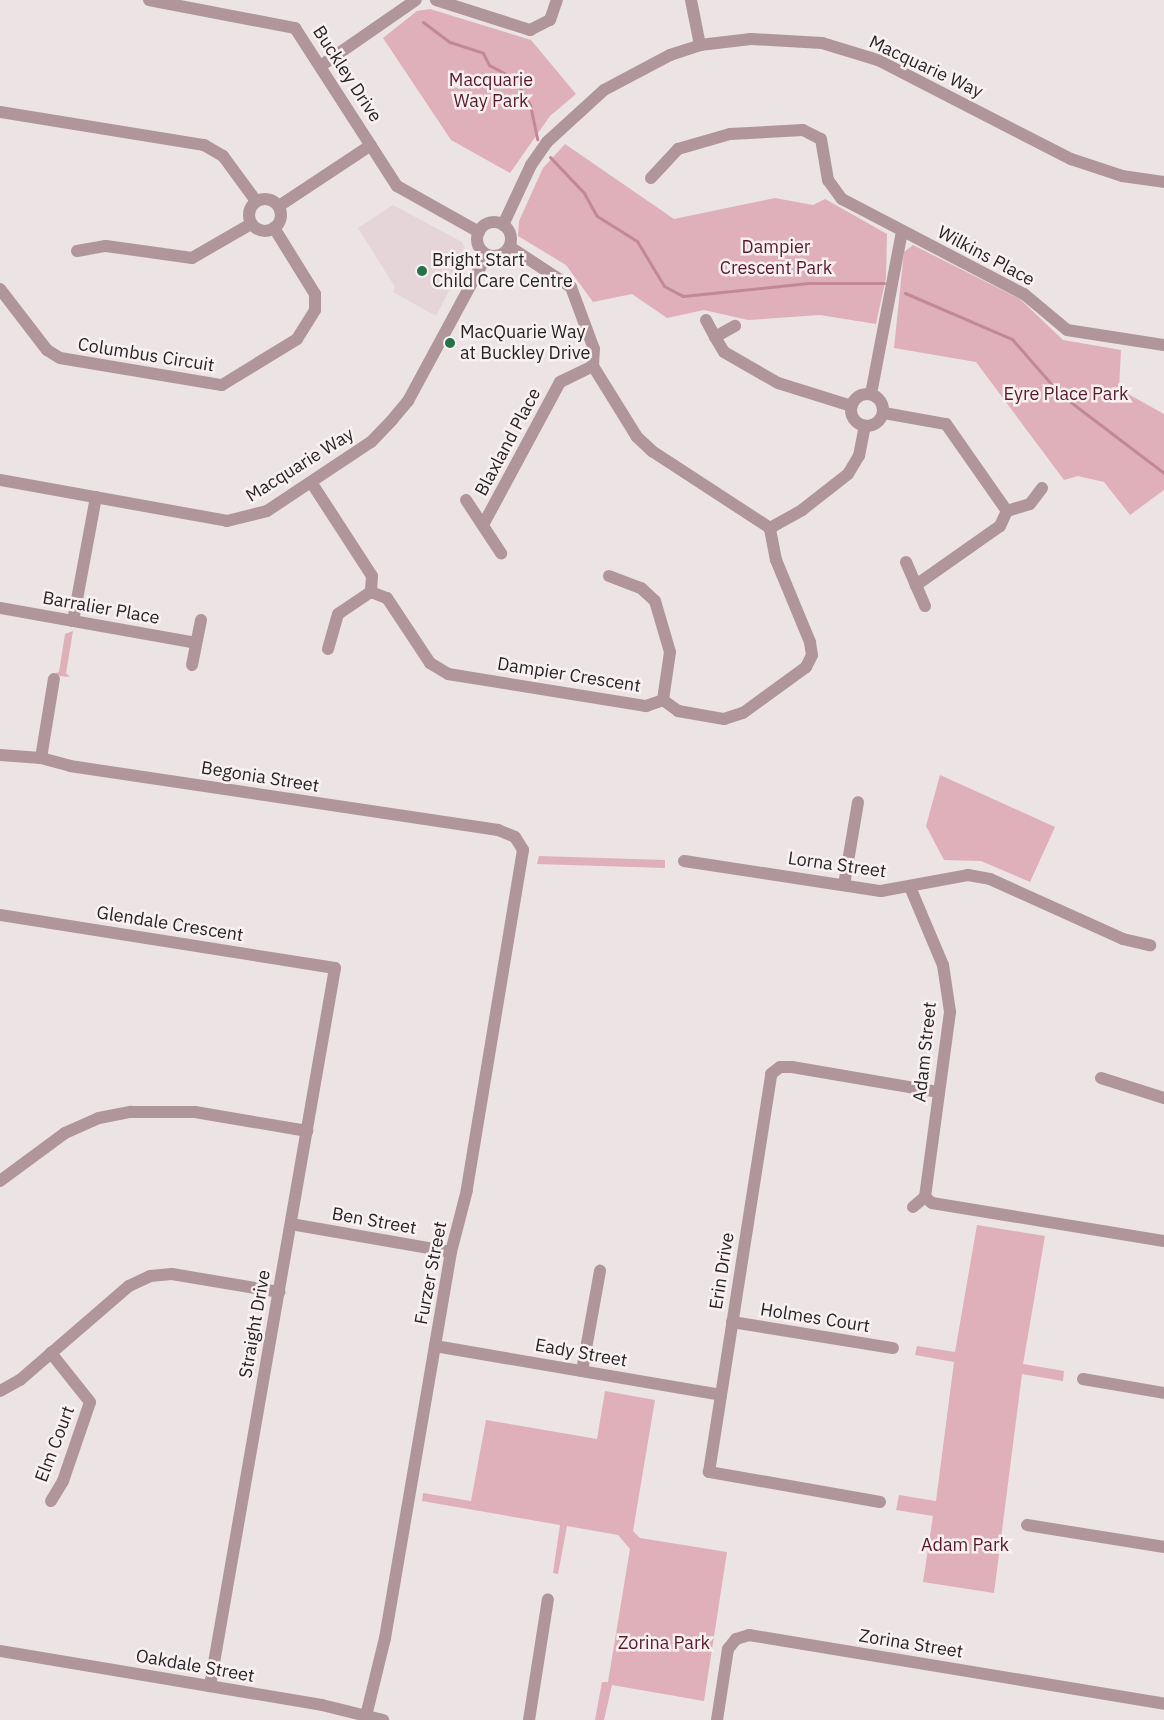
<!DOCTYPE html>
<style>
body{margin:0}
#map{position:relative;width:1164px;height:1720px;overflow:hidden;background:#ebe3e4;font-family:"IBM Plex Sans",sans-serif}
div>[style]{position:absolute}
.built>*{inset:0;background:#e6d5d8}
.green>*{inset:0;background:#dfb0b9}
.stream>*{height:3px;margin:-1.5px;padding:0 1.5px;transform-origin:1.5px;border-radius:1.5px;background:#c28995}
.minor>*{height:12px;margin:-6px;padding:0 6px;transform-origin:6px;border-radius:6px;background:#b0969b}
.minor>.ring{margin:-6px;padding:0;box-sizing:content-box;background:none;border:12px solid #b0969b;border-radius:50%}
.dots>*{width:14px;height:14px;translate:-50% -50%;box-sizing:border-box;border:2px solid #f9f0f2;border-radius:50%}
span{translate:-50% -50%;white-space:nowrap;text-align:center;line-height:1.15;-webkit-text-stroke:5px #f9f0f2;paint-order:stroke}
.street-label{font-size:18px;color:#282526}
.park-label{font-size:18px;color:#5d182e}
.poi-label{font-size:18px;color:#282526}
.left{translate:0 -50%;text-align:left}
</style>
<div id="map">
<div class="built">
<i style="clip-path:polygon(393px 205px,462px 242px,465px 249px,467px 256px,436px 316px,393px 292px,395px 287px,358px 228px)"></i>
</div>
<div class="green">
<i style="clip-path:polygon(430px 9px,531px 40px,576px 94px,550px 116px,510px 173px,451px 140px,383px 38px,417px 11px)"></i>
<i style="clip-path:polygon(565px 144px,674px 219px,775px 198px,813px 205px,825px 199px,887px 234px,886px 278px,876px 324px,820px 315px,748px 320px,704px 310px,667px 318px,632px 294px,593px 302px,566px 265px,518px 236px,519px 221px,543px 168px)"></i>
<i style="clip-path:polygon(913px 245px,1020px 299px,1063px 340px,1121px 350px,1119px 389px,1164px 414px,1164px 490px,1130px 515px,1104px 482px,1078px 476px,1064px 480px,976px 362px,894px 348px,904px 252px)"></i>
<i style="clip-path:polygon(73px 631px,66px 673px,70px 677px,51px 675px,59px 672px,65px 634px)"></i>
<i style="clip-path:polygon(940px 775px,1055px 827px,1030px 882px,981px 861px,944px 860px,926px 826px)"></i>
<i style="clip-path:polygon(539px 856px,665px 860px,665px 868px,537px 864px)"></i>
<i style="clip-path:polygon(977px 1225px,1045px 1236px,1023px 1364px,1064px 1371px,1063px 1381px,1022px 1374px,994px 1593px,923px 1582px,933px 1516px,896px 1510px,899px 1495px,936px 1501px,954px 1362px,915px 1355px,917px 1346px,955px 1352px)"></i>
<i style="clip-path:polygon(605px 1391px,655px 1400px,633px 1531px,640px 1538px,727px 1552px,704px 1701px,612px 1685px,604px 1720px,595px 1720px,602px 1682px,608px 1682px,630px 1549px,618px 1535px,567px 1526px,558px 1574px,553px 1573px,560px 1525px,422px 1501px,423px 1493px,471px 1501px,486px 1420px,597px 1439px)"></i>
</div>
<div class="stream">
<i style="left:423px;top:22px;width:34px;rotate:37deg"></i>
<i style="left:450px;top:42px;width:35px;rotate:18deg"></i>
<i style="left:483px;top:53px;width:13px;rotate:63deg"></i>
<i style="left:489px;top:65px;width:30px;rotate:28deg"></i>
<i style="left:515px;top:79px;width:30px;rotate:60deg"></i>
<i style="left:530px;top:105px;width:35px;rotate:78deg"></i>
<i style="left:550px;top:157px;width:50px;rotate:46.6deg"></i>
<i style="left:584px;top:193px;width:26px;rotate:61deg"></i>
<i style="left:597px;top:216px;width:47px;rotate:32deg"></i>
<i style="left:637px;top:241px;width:52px;rotate:59deg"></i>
<i style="left:664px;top:286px;width:21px;rotate:28deg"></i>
<i style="left:683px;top:296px;width:126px;rotate:-5.9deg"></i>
<i style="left:808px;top:283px;width:76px"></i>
<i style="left:905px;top:293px;width:116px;rotate:23.3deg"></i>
<i style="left:1012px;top:339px;width:73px;rotate:48.9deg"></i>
<i style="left:1060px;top:394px;width:131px;rotate:37.2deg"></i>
</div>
<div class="minor">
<i style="left:149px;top:0;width:149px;rotate:10.9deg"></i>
<i style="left:295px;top:28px;width:188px;rotate:57.2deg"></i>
<i style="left:397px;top:186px;width:94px;rotate:29.3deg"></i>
<i style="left:436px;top:0;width:99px;rotate:17.7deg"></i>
<i style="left:530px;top:30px;width:22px;rotate:-27deg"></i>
<i style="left:550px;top:20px;width:21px;rotate:-71deg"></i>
<i style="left:691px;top:0;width:46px;rotate:78.7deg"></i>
<i style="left:322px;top:65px;width:114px;rotate:-34.7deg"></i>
<i style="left:0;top:112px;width:207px;rotate:9.2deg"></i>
<i style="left:204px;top:145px;width:22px;rotate:30deg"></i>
<i style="left:223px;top:156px;width:56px;rotate:53.7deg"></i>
<i style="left:651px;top:178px;width:40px;rotate:-47deg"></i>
<i style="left:678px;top:149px;width:54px;rotate:-16.1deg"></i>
<i style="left:730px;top:134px;width:73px;rotate:-3.1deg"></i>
<i style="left:803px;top:130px;width:20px;rotate:27deg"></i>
<i style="left:821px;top:139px;width:42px;rotate:80.3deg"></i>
<i style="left:828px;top:180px;width:24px;rotate:54deg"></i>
<i style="left:842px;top:199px;width:205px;rotate:27.6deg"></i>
<i style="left:1024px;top:294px;width:56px;rotate:39.9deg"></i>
<i style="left:1067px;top:330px;width:98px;rotate:8.8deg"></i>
<i class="ring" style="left:249px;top:199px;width:20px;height:20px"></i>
<i style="left:279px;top:206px;width:110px;rotate:-33.5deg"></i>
<i class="ring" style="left:477px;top:222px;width:22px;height:22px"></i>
<i style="left:503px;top:225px;width:66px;rotate:-65deg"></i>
<i style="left:531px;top:165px;width:28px;rotate:-55deg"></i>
<i style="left:547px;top:142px;width:77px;rotate:-42.4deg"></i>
<i style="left:604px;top:90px;width:75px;rotate:-27.9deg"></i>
<i style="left:670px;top:55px;width:32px;rotate:-18deg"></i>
<i style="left:700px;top:45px;width:51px;rotate:-6.7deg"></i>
<i style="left:751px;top:39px;width:71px;rotate:3.2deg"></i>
<i style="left:822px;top:43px;width:59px;rotate:16.9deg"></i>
<i style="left:878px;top:60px;width:217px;rotate:27.2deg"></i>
<i style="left:1071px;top:159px;width:54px;rotate:18.4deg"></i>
<i style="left:1122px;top:176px;width:42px;rotate:8.1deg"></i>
<i style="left:77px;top:251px;width:29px;rotate:-10deg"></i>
<i style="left:106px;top:246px;width:87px;rotate:7.9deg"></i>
<i style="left:192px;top:258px;width:68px;rotate:-30deg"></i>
<i style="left:0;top:289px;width:77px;rotate:52.4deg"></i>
<i style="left:47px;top:350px;width:15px;rotate:32deg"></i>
<i style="left:60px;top:358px;width:164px;rotate:9.5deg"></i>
<i style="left:222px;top:385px;width:88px;rotate:-31.5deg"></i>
<i style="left:297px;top:339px;width:34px;rotate:-58deg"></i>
<i style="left:315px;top:310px;width:16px;rotate:-90deg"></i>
<i style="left:315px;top:294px;width:78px;rotate:-121.8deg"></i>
<i style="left:706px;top:320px;width:19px;rotate:62deg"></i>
<i style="left:715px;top:337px;width:23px;rotate:-29deg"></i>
<i style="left:715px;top:337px;width:17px;rotate:59deg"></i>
<i style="left:724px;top:352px;width:62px;rotate:29.9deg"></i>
<i style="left:778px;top:383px;width:77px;rotate:17.3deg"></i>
<i class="ring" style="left:851px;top:394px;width:20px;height:20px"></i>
<i style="left:871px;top:394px;width:165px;rotate:-79.2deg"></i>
<i style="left:884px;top:413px;width:63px;rotate:10.1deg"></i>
<i style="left:946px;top:424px;width:106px;rotate:55deg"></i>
<i style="left:1007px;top:511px;width:17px;rotate:115deg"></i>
<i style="left:1000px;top:526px;width:103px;rotate:144.9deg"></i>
<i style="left:0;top:480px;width:231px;rotate:10.2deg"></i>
<i style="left:227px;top:521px;width:41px;rotate:-14deg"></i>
<i style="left:267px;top:511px;width:125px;rotate:-33.6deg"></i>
<i style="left:371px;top:442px;width:30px;rotate:-46deg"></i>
<i style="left:392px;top:420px;width:25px;rotate:-50deg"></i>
<i style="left:408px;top:401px;width:166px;rotate:-61.6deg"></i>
<i style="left:311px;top:482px;width:112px;rotate:57deg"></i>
<i style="left:372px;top:576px;width:16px;rotate:94deg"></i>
<i style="left:371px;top:592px;width:17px;rotate:21deg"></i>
<i style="left:387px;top:598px;width:78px;rotate:56.5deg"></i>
<i style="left:430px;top:663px;width:21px;rotate:31deg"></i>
<i style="left:448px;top:674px;width:201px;rotate:9.2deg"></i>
<i style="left:646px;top:706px;width:18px;rotate:-19deg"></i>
<i style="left:663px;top:700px;width:19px;rotate:36deg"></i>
<i style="left:678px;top:711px;width:47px;rotate:9.9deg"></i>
<i style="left:724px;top:719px;width:20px;rotate:-18deg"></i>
<i style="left:743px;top:713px;width:78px;rotate:-36.1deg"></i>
<i style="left:806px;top:667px;width:13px;rotate:-63deg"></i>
<i style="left:812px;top:655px;width:13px;rotate:-99deg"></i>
<i style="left:810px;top:642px;width:89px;rotate:-112.5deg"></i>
<i style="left:776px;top:560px;width:33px;rotate:-101deg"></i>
<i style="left:770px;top:528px;width:141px;rotate:-146.9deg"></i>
<i style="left:652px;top:451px;width:21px;rotate:-137deg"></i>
<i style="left:637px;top:437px;width:84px;rotate:-121.8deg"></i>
<i style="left:593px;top:366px;width:17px;rotate:-87deg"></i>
<i style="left:594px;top:349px;width:66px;rotate:-110.4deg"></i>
<i style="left:571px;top:287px;width:73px;rotate:-146.7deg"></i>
<i style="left:466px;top:500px;width:64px;rotate:56.6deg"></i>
<i style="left:1007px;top:511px;width:24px;rotate:-17deg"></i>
<i style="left:1030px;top:504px;width:20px;rotate:-53deg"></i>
<i style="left:483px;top:525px;width:162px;rotate:-61.7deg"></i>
<i style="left:560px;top:382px;width:37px;rotate:-26deg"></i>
<i style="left:770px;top:528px;width:37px;rotate:-29deg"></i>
<i style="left:802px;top:510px;width:58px;rotate:-38deg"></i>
<i style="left:848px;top:474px;width:21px;rotate:-59deg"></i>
<i style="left:859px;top:456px;width:31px;rotate:-79deg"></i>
<i style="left:906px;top:562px;width:48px;rotate:66.6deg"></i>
<i style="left:609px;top:576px;width:34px;rotate:21deg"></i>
<i style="left:641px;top:588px;width:19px;rotate:43deg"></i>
<i style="left:655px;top:601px;width:53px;rotate:73.6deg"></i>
<i style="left:670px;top:652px;width:49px;rotate:98.3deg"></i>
<i style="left:0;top:608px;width:199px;rotate:10.1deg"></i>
<i style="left:73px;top:621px;width:126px;rotate:-79.5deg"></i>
<i style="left:328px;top:649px;width:36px;rotate:-74deg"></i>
<i style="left:338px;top:614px;width:40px;rotate:-34deg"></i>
<i style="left:192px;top:665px;width:46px;rotate:-78.7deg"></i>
<i style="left:0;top:755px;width:41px;rotate:4.2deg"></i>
<i style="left:41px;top:758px;width:30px;rotate:15deg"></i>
<i style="left:70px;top:766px;width:433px;rotate:8.5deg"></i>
<i style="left:498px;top:830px;width:18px;rotate:22deg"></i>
<i style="left:515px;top:837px;width:15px;rotate:58deg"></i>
<i style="left:523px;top:850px;width:345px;rotate:99.4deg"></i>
<i style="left:467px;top:1190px;width:64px;rotate:104.5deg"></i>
<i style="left:451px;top:1252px;width:392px;rotate:99.7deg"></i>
<i style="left:385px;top:1638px;width:80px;rotate:103.7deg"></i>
<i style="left:41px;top:758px;width:80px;rotate:-80.7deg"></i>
<i style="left:684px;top:861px;width:199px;rotate:8.7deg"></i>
<i style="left:881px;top:891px;width:88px;rotate:-10.4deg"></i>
<i style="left:968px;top:875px;width:22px;rotate:10deg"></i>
<i style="left:990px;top:879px;width:146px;rotate:24.3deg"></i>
<i style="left:1123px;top:939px;width:28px;rotate:13deg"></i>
<i style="left:844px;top:885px;width:84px;rotate:-80.4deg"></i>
<i style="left:910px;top:887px;width:85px;rotate:67.1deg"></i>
<i style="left:943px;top:965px;width:48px;rotate:81.5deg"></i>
<i style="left:950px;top:1012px;width:187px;rotate:97.7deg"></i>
<i style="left:925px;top:1197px;width:9px;rotate:41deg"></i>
<i style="left:932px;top:1203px;width:235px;rotate:9.3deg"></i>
<i style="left:0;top:915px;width:339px;rotate:9deg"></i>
<i style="left:335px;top:968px;width:729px;rotate:99.88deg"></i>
<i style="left:1101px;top:1078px;width:66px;rotate:17.6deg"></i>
<i style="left:0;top:1181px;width:81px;rotate:-36.4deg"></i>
<i style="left:65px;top:1133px;width:37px;rotate:-24deg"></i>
<i style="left:99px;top:1118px;width:33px;rotate:-11deg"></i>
<i style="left:131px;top:1112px;width:64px"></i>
<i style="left:195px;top:1112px;width:114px;rotate:9.6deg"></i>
<i style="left:913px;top:1207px;width:16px;rotate:-40deg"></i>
<i style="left:291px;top:1224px;width:162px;rotate:9.9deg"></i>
<i style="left:732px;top:1322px;width:163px;rotate:9.2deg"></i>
<i style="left:435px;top:1346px;width:290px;rotate:9.7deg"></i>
<i style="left:582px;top:1371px;width:102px;rotate:-79.8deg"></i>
<i style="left:1083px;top:1379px;width:82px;rotate:9.8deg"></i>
<i style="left:0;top:1391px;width:23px;rotate:-29deg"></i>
<i style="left:20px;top:1380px;width:144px;rotate:-40.8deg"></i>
<i style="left:129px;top:1286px;width:23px;rotate:-25deg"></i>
<i style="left:150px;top:1276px;width:22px;rotate:-5deg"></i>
<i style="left:172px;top:1274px;width:109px;rotate:9.5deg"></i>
<i style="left:51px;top:1501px;width:23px;rotate:-59deg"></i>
<i style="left:63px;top:1481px;width:83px;rotate:-71.1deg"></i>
<i style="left:90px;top:1402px;width:63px;rotate:-128.5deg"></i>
<i style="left:880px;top:1502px;width:174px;rotate:-170deg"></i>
<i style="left:709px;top:1472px;width:403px;rotate:-81.1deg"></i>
<i style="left:771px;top:1074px;width:11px;rotate:-38deg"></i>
<i style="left:780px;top:1067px;width:12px"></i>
<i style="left:792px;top:1067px;width:149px;rotate:9.7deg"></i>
<i style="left:1027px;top:1525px;width:139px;rotate:9.1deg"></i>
<i style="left:0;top:1651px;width:326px;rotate:9.5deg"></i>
<i style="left:322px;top:1705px;width:63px;rotate:13.8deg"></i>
<i style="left:529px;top:1720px;width:122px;rotate:-81.1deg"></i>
<i style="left:717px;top:1720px;width:72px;rotate:-81.2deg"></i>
<i style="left:728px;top:1649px;width:13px;rotate:-51deg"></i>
<i style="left:736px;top:1639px;width:14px;rotate:-17deg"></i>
<i style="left:749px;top:1635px;width:421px;rotate:9.4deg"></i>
</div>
<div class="dots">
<i style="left:422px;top:271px;background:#207447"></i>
<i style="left:450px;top:343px;background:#207447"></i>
</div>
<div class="street-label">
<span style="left:926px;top:67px;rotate:25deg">Macquarie Way</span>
<span style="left:347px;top:74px;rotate:57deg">Buckley Drive</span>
<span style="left:986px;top:256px;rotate:28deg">Wilkins Place</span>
<span style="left:146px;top:355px;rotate:9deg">Columbus Circuit</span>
<span style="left:508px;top:442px;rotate:-62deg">Blaxland Place</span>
<span style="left:300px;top:465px;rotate:-32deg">Macquarie Way</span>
<span style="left:101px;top:608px;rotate:10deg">Barralier Place</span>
<span style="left:569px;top:675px;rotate:9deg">Dampier Crescent</span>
<span style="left:260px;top:777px;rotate:9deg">Begonia Street</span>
<span style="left:837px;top:865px;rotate:8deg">Lorna Street</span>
<span style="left:170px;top:924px;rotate:9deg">Glendale Crescent</span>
<span style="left:925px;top:1052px;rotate:-84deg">Adam Street</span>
<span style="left:374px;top:1221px;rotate:10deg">Ben Street</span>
<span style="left:722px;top:1271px;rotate:-81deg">Erin Drive</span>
<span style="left:431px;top:1273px;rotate:-79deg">Furzer Street</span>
<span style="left:815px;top:1318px;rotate:9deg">Holmes Court</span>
<span style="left:255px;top:1324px;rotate:-80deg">Straight Drive</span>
<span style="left:581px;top:1353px;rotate:10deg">Eady Street</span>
<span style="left:55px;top:1444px;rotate:-69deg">Elm Court</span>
<span style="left:911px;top:1644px;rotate:9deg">Zorina Street</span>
<span style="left:195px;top:1666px;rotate:10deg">Oakdale Street</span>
</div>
<div class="park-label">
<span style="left:491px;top:91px">Macquarie<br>Way Park</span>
<span style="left:776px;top:258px">Dampier<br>Crescent Park</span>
<span style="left:1066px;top:394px">Eyre Place Park</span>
<span style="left:965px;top:1545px">Adam Park</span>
<span style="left:664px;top:1643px">Zorina Park</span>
</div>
<div class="poi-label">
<span class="left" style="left:432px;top:271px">Bright Start<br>Child Care Centre</span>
<span class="left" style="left:460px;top:343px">MacQuarie Way<br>at Buckley Drive</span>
</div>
</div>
